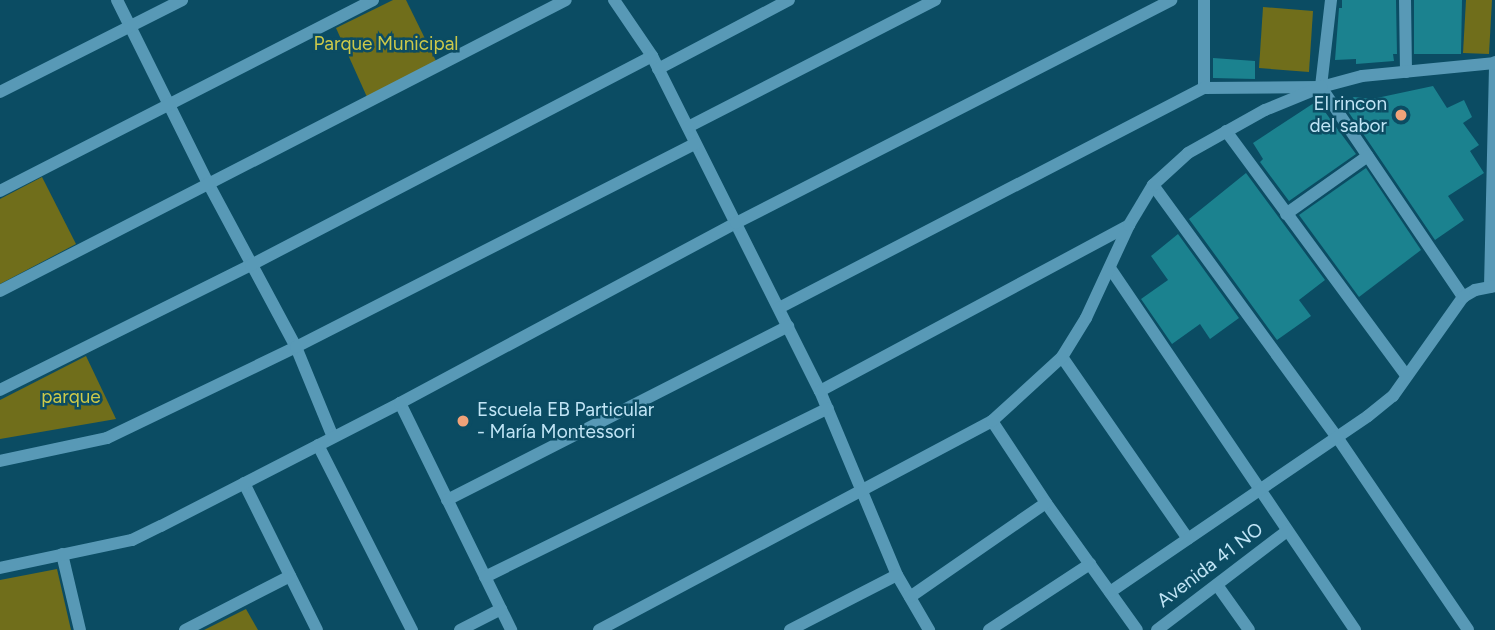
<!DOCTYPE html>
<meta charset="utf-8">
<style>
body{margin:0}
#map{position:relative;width:1495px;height:630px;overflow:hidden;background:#0b4c63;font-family:Figtree,sans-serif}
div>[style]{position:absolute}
.green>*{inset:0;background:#706e1b}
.building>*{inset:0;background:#1b828f}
.minor>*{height:12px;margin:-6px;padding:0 6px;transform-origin:6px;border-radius:6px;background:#5899b6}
.dots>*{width:19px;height:19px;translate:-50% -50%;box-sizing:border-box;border:4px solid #0b4c63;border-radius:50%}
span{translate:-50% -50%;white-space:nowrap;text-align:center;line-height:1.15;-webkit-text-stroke:5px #0b4c63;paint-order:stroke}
.park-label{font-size:19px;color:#ccc94a}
.poi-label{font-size:19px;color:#c1e5f6}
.right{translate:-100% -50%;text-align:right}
.left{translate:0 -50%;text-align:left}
.street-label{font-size:19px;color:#c1e5f6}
</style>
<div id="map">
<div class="green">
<i style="clip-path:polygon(393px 0,406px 0,436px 61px,367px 97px,336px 28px)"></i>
<i style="clip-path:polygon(1466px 0,1492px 0,1489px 54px,1463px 53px)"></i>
<i style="clip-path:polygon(1263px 7px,1313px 11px,1309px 72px,1259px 68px)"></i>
<i style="clip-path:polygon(42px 177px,76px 244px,0 284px,0 199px)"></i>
<i style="clip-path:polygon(86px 356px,116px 419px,0 439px,0 400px)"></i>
<i style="clip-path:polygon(57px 569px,71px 630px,0 630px,0 580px)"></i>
<i style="clip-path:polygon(246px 609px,258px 630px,204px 630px)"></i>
</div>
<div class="building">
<i style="clip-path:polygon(1342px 0,1396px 0,1397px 54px,1393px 54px,1394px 61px,1356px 64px,1356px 59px,1335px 60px,1339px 8px,1342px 8px)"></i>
<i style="clip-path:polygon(1414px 0,1462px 0,1461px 54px,1414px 54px)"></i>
<i style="clip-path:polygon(1213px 58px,1255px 61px,1255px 79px,1213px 78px)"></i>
<i style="clip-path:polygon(1433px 86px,1447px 108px,1464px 100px,1472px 117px,1463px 123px,1479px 145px,1470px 151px,1484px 173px,1448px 196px,1464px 220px,1435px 240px,1343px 104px,1354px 97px,1372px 99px)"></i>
<i style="clip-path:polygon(1317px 101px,1356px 154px,1289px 201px,1260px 162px,1263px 159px,1253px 143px)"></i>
<i style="clip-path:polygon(1366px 168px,1421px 250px,1359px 297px,1299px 215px)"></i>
<i style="clip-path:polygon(1246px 173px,1325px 280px,1299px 300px,1311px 316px,1277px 340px,1189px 219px)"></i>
<i style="clip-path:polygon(1178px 234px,1239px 318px,1210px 339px,1200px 324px,1172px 344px,1141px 299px,1168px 280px,1151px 256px)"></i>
</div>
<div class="minor">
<i style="left:117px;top:0;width:204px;rotate:63.6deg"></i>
<i style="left:208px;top:183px;width:186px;rotate:61.8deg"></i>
<i style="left:296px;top:347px;width:97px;rotate:67.7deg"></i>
<i style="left:614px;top:0;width:68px;rotate:55.8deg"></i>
<i style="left:652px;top:56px;width:375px;rotate:63.4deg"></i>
<i style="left:820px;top:391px;width:199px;rotate:67.3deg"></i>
<i style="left:897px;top:575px;width:64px;rotate:59.8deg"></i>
<i style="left:1204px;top:0;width:88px;rotate:90deg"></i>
<i style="left:1331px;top:0;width:88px;rotate:96.6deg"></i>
<i style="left:1321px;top:87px;width:254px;rotate:55.9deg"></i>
<i style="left:1405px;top:0;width:72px;rotate:89.2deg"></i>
<i style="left:658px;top:69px;width:148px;rotate:-27.8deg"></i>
<i style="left:0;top:92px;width:204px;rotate:-26.8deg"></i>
<i style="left:688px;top:127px;width:278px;rotate:-27.2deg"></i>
<i style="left:1226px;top:131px;width:303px;rotate:53.6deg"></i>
<i style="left:1153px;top:185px;width:312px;rotate:53.9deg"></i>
<i style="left:1337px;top:437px;width:233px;rotate:55.8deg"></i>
<i style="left:0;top:191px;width:419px;rotate:-27.1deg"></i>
<i style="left:1286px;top:214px;width:100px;rotate:-35.3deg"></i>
<i style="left:1110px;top:268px;width:437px;rotate:55.9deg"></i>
<i style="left:1490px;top:287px;width:225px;rotate:-88.7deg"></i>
<i style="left:0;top:291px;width:636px;rotate:-27.21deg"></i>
<i style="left:779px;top:308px;width:479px;rotate:-27.4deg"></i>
<i style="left:1204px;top:88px;width:117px;rotate:-0.5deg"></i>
<i style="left:1321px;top:87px;width:42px;rotate:-15deg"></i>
<i style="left:1362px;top:76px;width:134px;rotate:-5.6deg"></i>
<i style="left:1062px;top:357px;width:221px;rotate:55.3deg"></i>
<i style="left:0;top:390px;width:280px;rotate:-26.5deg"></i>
<i style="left:251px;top:265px;width:452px;rotate:-27.5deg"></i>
<i style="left:820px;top:391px;width:351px;rotate:-28.2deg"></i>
<i style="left:400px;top:403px;width:253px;rotate:63.9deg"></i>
<i style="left:992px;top:421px;width:98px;rotate:56.6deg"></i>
<i style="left:1046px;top:503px;width:156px;rotate:54.4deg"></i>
<i style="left:318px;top:445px;width:208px;rotate:63.1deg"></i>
<i style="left:0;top:461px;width:109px;rotate:-12.1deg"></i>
<i style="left:107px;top:438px;width:210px;rotate:-25.7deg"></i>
<i style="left:296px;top:347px;width:448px;rotate:-27deg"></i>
<i style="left:244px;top:483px;width:164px;rotate:63.6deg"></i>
<i style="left:447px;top:500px;width:383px;rotate:-27deg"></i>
<i style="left:62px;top:554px;width:78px;rotate:76.7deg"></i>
<i style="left:0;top:568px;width:135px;rotate:-12deg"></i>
<i style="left:132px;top:540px;width:32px;rotate:-26deg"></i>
<i style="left:161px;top:526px;width:269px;rotate:-27.2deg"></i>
<i style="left:400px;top:403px;width:381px;rotate:-28.2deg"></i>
<i style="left:736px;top:223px;width:489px;rotate:-27.1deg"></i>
<i style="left:485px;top:577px;width:382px;rotate:-26.2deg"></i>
<i style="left:1217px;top:585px;width:55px;rotate:54.6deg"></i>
<i style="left:1110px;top:592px;width:312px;rotate:-34.3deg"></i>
<i style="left:1368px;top:416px;width:32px;rotate:-39deg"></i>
<i style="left:1393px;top:396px;width:121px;rotate:-54.7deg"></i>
<i style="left:1463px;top:297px;width:14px;rotate:-30deg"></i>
<i style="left:1475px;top:290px;width:20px;rotate:-11deg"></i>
<i style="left:910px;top:597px;width:165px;rotate:-34.7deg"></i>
<i style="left:185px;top:630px;width:118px;rotate:-27.2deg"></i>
<i style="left:460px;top:630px;width:46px;rotate:-27.1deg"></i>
<i style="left:599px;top:630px;width:445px;rotate:-28deg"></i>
<i style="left:992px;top:421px;width:95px;rotate:-42.4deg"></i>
<i style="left:1062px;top:357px;width:46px;rotate:-58.4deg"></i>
<i style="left:1086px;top:318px;width:102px;rotate:-65.2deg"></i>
<i style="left:1129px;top:225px;width:47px;rotate:-59deg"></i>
<i style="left:1153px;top:185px;width:47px;rotate:-42.4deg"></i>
<i style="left:1188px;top:153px;width:88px;rotate:-29.2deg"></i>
<i style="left:1265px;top:110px;width:61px;rotate:-22.3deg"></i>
<i style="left:790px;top:630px;width:120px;rotate:-27.2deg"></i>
<i style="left:989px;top:630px;width:121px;rotate:-33.2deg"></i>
<i style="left:1157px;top:630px;width:163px;rotate:-37.3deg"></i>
</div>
<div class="dots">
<i style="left:1401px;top:115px;background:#f0a279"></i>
<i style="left:463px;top:421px;background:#f0a279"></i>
</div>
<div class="park-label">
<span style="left:386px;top:44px">Parque Municipal</span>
<span style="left:71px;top:397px">parque</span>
</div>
<div class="poi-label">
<span class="right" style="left:1387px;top:115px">El rincon<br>del sabor</span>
<span class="left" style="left:477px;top:421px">Escuela EB Particular<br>- María Montessori</span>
</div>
<div class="street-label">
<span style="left:1210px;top:565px;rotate:-37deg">Avenida 41 NO</span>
</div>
</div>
